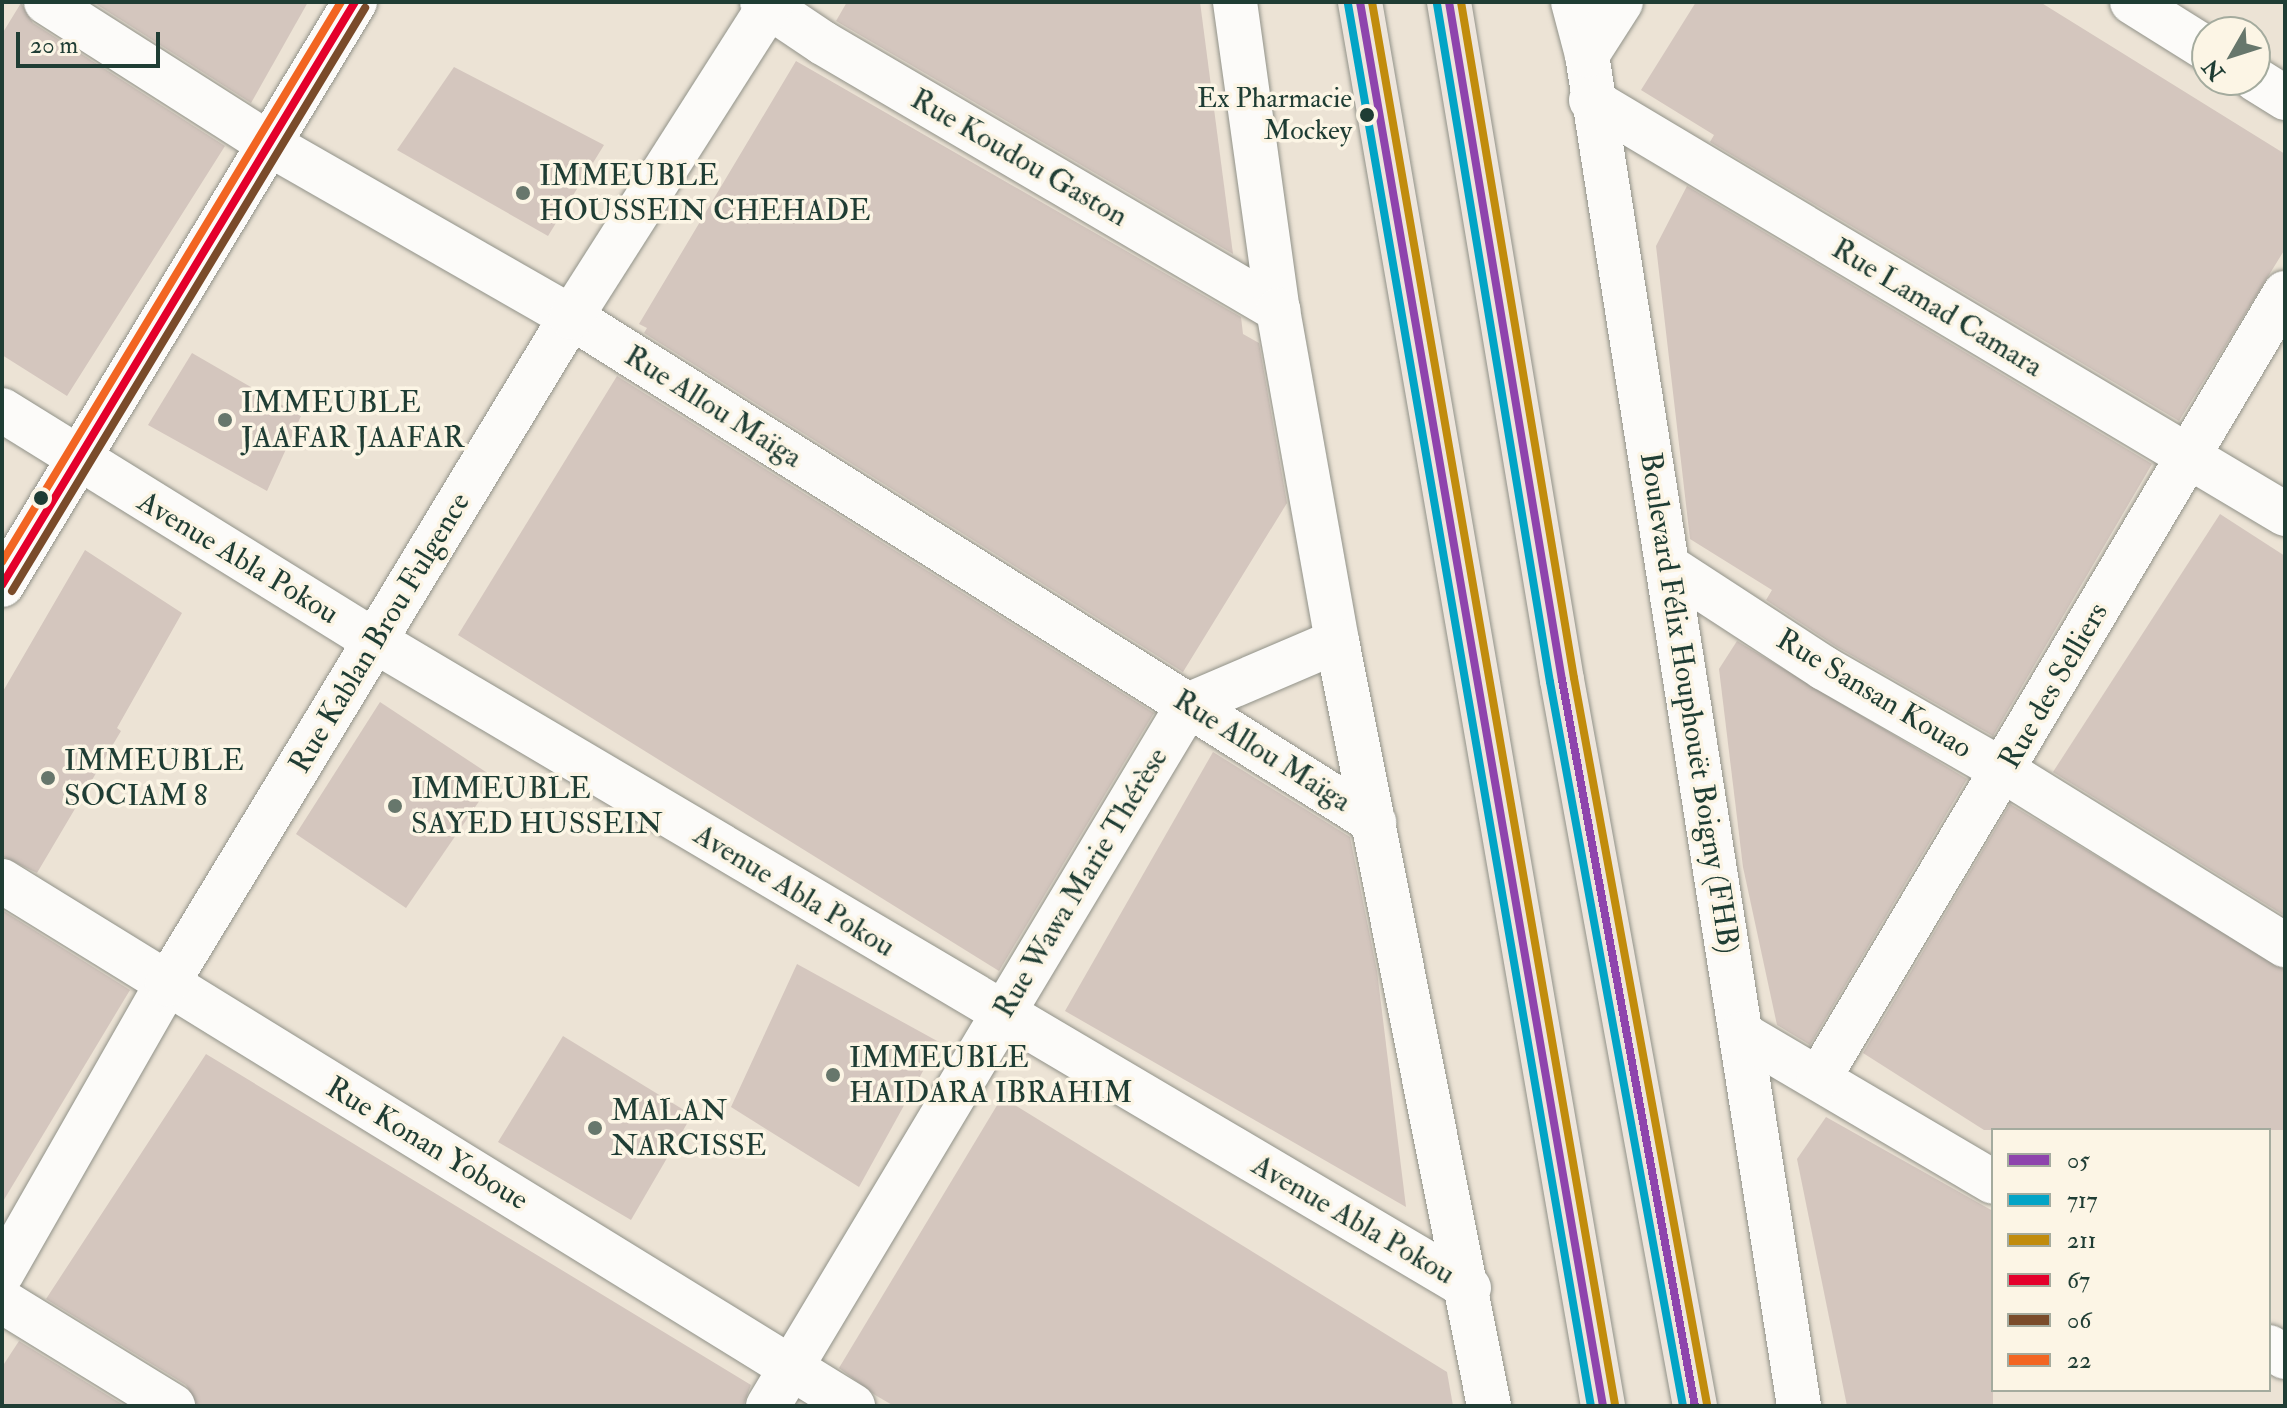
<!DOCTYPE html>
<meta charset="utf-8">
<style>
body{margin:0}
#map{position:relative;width:2287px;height:1408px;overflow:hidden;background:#ece3d5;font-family:"IM FELL Double Pica",serif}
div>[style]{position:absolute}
.building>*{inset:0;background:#d4c6be}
.roads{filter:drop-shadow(0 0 2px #919289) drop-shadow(0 0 2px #919289)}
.minor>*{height:44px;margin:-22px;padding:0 22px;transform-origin:22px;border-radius:22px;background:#fcfbf9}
.major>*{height:44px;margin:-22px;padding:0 22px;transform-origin:22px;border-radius:22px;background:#ede5dc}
.bus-1>*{height:8px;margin:-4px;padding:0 4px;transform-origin:4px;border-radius:4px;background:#8e44ad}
.bus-2>*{height:8px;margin:-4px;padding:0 4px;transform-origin:4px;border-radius:4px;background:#02a4c6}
.bus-3>*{height:8px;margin:-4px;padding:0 4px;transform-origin:4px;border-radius:4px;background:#c18c0d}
.bus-4>*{height:8px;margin:-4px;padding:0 4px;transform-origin:4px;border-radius:4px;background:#e4002b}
.bus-5>*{height:8px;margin:-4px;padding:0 4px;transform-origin:4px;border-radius:4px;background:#7a4b2a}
.bus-6>*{height:8px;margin:-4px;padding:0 4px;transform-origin:4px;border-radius:4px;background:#f26522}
.dots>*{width:22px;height:22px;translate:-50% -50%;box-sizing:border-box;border:4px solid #fcf5e5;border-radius:50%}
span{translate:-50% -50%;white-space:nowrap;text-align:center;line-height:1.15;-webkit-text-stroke:7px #fcf5e5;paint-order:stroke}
.bus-label{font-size:28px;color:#1f3d34}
.right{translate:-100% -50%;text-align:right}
.street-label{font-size:30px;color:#1f3d34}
.poi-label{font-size:30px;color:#1f3d34}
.left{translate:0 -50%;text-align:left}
.frame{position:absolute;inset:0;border:4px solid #1f3d34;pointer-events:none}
.legend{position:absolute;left:1991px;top:1128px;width:280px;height:264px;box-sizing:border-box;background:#fcf5e5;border:2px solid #a4ab9e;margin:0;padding:10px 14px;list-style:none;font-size:24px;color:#1f3d34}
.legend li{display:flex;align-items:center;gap:16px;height:40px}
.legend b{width:40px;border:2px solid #a4ab9e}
.north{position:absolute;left:2191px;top:16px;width:80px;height:80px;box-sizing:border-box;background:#fcf5e5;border:2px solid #a4ab9e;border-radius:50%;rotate:231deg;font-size:22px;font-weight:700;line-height:32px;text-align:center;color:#1f3d34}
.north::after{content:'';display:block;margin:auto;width:28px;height:36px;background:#67776c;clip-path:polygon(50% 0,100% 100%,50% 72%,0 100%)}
.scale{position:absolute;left:16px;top:32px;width:144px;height:36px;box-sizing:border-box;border:4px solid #1f3d34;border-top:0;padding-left:10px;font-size:24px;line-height:28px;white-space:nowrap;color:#1f3d34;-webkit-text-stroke:6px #fcf5e5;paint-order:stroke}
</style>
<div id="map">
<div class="building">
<i style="clip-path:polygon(93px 2px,308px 2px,251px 103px)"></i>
<i style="clip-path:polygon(847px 2px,1200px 2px,1233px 254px,836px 21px)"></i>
<i style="clip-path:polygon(1696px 2px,2040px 2px,2285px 154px,2285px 249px,2179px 421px,1710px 142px,1714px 135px,1641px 90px)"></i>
<i style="clip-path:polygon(21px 3px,33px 23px,225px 146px,67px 396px,2px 355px,2px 34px)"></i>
<i style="clip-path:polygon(796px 61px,1241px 317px,1243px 334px,1259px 343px,1287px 503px,1183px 672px,644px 333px,647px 328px,639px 324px)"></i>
<i style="clip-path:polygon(454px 67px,604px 145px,548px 236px,397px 150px)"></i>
<i style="clip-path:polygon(1687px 186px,2152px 464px,1993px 736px,1837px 647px,1766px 600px,1772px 590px,1690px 539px,1656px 246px)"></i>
<i style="clip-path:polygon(192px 353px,301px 416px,267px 491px,148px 425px)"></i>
<i style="clip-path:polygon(617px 376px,1154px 713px,999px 971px,458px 635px)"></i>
<i style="clip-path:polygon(2220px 514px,2285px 556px,2285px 916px,2053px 772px)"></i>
<i style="clip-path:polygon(85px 550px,182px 613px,117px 728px,121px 731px,37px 873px,2px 856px,2px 693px)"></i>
<i style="clip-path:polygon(1737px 641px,1967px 779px,1810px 1045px,1777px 1025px,1743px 867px,1719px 669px)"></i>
<i style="clip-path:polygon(380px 702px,495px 778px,406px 908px,296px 834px)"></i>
<i style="clip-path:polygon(1213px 752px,1350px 837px,1377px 971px,1406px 1207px,1065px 1011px)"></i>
<i style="clip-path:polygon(2010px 804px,2285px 970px,2285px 1130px,1984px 1130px,1863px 1053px)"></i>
<i style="clip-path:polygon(2px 910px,130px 990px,2px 1203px)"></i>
<i style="clip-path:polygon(797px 964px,939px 1042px,859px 1187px,731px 1107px)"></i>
<i style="clip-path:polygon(563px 1036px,692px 1115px,631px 1220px,498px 1142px)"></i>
<i style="clip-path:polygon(206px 1054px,751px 1385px,743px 1406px,198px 1406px,186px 1385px,46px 1299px)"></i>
<i style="clip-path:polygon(1002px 1097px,1447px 1372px,1453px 1406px,894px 1406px,875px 1395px,839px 1368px)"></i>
<i style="clip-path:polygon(1826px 1117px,1993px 1211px,1993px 1406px,1847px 1406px,1797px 1159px)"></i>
<i style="clip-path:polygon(19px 1341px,125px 1406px,2px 1406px,2px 1367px)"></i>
</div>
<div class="roads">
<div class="minor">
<i style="left:46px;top:2px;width:264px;rotate:32.5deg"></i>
<i style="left:269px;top:144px;width:348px;rotate:29.8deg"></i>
<i style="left:571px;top:317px;width:949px;rotate:32.17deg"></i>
<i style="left:762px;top:2px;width:73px;rotate:33.9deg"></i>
<i style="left:823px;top:43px;width:528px;rotate:30.4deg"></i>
<i style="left:1235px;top:2px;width:311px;rotate:82.1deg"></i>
<i style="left:1278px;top:310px;width:336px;rotate:79.9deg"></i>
<i style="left:1337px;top:641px;width:780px;rotate:78.76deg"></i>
<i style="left:1573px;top:2px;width:55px;rotate:75.2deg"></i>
<i style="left:1587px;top:55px;width:1368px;rotate:81.08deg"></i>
<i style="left:2132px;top:2px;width:89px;rotate:32.1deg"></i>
<i style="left:1587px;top:55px;width:63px;rotate:-57.3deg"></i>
<i style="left:2255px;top:79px;width:36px;rotate:32deg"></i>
<i style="left:1591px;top:100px;width:808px;rotate:30.82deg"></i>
<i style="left:2px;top:410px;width:439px;rotate:31.8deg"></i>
<i style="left:375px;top:641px;width:1271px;rotate:30.6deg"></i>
<i style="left:1669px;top:567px;width:185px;rotate:33.1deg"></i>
<i style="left:1824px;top:668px;width:207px;rotate:29.8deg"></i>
<i style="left:2004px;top:771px;width:331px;rotate:31.8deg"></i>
<i style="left:2px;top:585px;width:682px;rotate:-58.81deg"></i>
<i style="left:2px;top:881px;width:1000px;rotate:31.67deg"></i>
<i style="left:1742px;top:1034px;width:291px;rotate:30.5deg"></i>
<i style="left:1819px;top:1078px;width:913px;rotate:-59.31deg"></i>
<i style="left:2px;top:1273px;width:333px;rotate:-60.3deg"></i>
<i style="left:167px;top:984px;width:780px;rotate:-58.8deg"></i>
<i style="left:571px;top:317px;width:374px;rotate:-57.5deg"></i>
<i style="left:2px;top:1301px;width:201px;rotate:31.6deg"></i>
<i style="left:2269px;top:1347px;width:19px;rotate:32deg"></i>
<i style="left:768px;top:1406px;width:817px;rotate:-59.07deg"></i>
<i style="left:1188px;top:705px;width:162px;rotate:-23.2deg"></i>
</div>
<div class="major">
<i style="left:1360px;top:2px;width:1425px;rotate:80.18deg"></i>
<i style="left:1449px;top:2px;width:687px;rotate:80.54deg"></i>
<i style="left:1562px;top:680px;width:738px;rotate:79.62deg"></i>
</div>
</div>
<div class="bus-1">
<i style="left:1360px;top:2px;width:1425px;rotate:80.18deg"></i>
<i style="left:1449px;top:2px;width:687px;rotate:80.54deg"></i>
<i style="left:1562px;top:680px;width:738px;rotate:79.62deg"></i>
</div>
<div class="bus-2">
<i style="left:1348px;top:4px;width:1423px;rotate:80.17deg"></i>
<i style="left:1437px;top:4px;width:687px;rotate:80.54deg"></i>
<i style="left:1550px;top:682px;width:736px;rotate:79.59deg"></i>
</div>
<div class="bus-3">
<i style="left:1372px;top:2px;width:1423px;rotate:80.17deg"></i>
<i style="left:1461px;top:2px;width:685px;rotate:80.51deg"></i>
<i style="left:1574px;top:678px;width:738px;rotate:79.62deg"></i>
</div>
<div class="bus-4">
<i style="left:2px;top:585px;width:682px;rotate:-58.81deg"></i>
</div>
<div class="bus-5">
<i style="left:12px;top:591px;width:682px;rotate:-58.81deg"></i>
</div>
<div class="bus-6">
<i style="left:2px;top:562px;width:655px;rotate:-58.81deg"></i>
</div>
<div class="dots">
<i style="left:1367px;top:115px;background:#1f3d34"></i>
<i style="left:523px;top:193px;background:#67776c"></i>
<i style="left:225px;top:420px;background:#67776c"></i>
<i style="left:41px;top:498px;background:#1f3d34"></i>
<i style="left:48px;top:778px;background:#67776c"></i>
<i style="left:395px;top:806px;background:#67776c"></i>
<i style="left:833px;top:1075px;background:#67776c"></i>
<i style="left:595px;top:1128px;background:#67776c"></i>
</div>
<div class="bus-label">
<span class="right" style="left:1352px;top:115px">Ex Pharmacie<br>Mockey</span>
</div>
<div class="street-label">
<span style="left:1019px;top:158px;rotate:30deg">Rue Koudou Gaston</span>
<span style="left:1937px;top:308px;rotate:31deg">Rue Lamad Camara</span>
<span style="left:713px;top:407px;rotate:32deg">Rue Allou Maïga</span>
<span style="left:238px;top:558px;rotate:31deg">Avenue Abla Pokou</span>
<span style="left:380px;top:633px;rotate:-59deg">Rue Kablan Brou Fulgence</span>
<span style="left:2054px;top:686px;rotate:-60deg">Rue des Selliers</span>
<span style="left:1874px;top:694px;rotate:31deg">Rue Sansan Kouao</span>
<span style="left:1689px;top:703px;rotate:81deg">Boulevard Félix Houphouët Boigny (FHB)</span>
<span style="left:1262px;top:751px;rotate:32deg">Rue Allou Maïga</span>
<span style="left:1081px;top:883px;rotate:-59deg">Rue Wawa Marie Thérèse</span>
<span style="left:794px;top:891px;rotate:31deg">Avenue Abla Pokou</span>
<span style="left:427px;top:1144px;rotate:31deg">Rue Konan Yoboue</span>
<span style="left:1353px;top:1220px;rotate:30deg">Avenue Abla Pokou</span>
</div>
<div class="poi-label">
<span class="left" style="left:539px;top:193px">IMMEUBLE<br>HOUSSEIN CHEHADE</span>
<span class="left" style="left:241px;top:420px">IMMEUBLE<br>JAAFAR JAAFAR</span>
<span class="left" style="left:64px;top:778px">IMMEUBLE<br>SOCIAM 8</span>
<span class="left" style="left:411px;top:806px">IMMEUBLE<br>SAYED HUSSEIN</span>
<span class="left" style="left:849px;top:1075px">IMMEUBLE<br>HAIDARA IBRAHIM</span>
<span class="left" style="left:611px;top:1128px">MALAN<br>NARCISSE</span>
</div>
<div class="frame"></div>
<ul class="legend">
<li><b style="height:10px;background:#8e44ad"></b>05</li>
<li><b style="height:10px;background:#02a4c6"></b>717</li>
<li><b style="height:10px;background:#c18c0d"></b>211</li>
<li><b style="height:10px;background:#e4002b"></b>67</li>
<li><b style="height:10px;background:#7a4b2a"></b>06</li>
<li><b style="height:10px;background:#f26522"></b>22</li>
</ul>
<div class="north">N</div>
<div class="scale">20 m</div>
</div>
